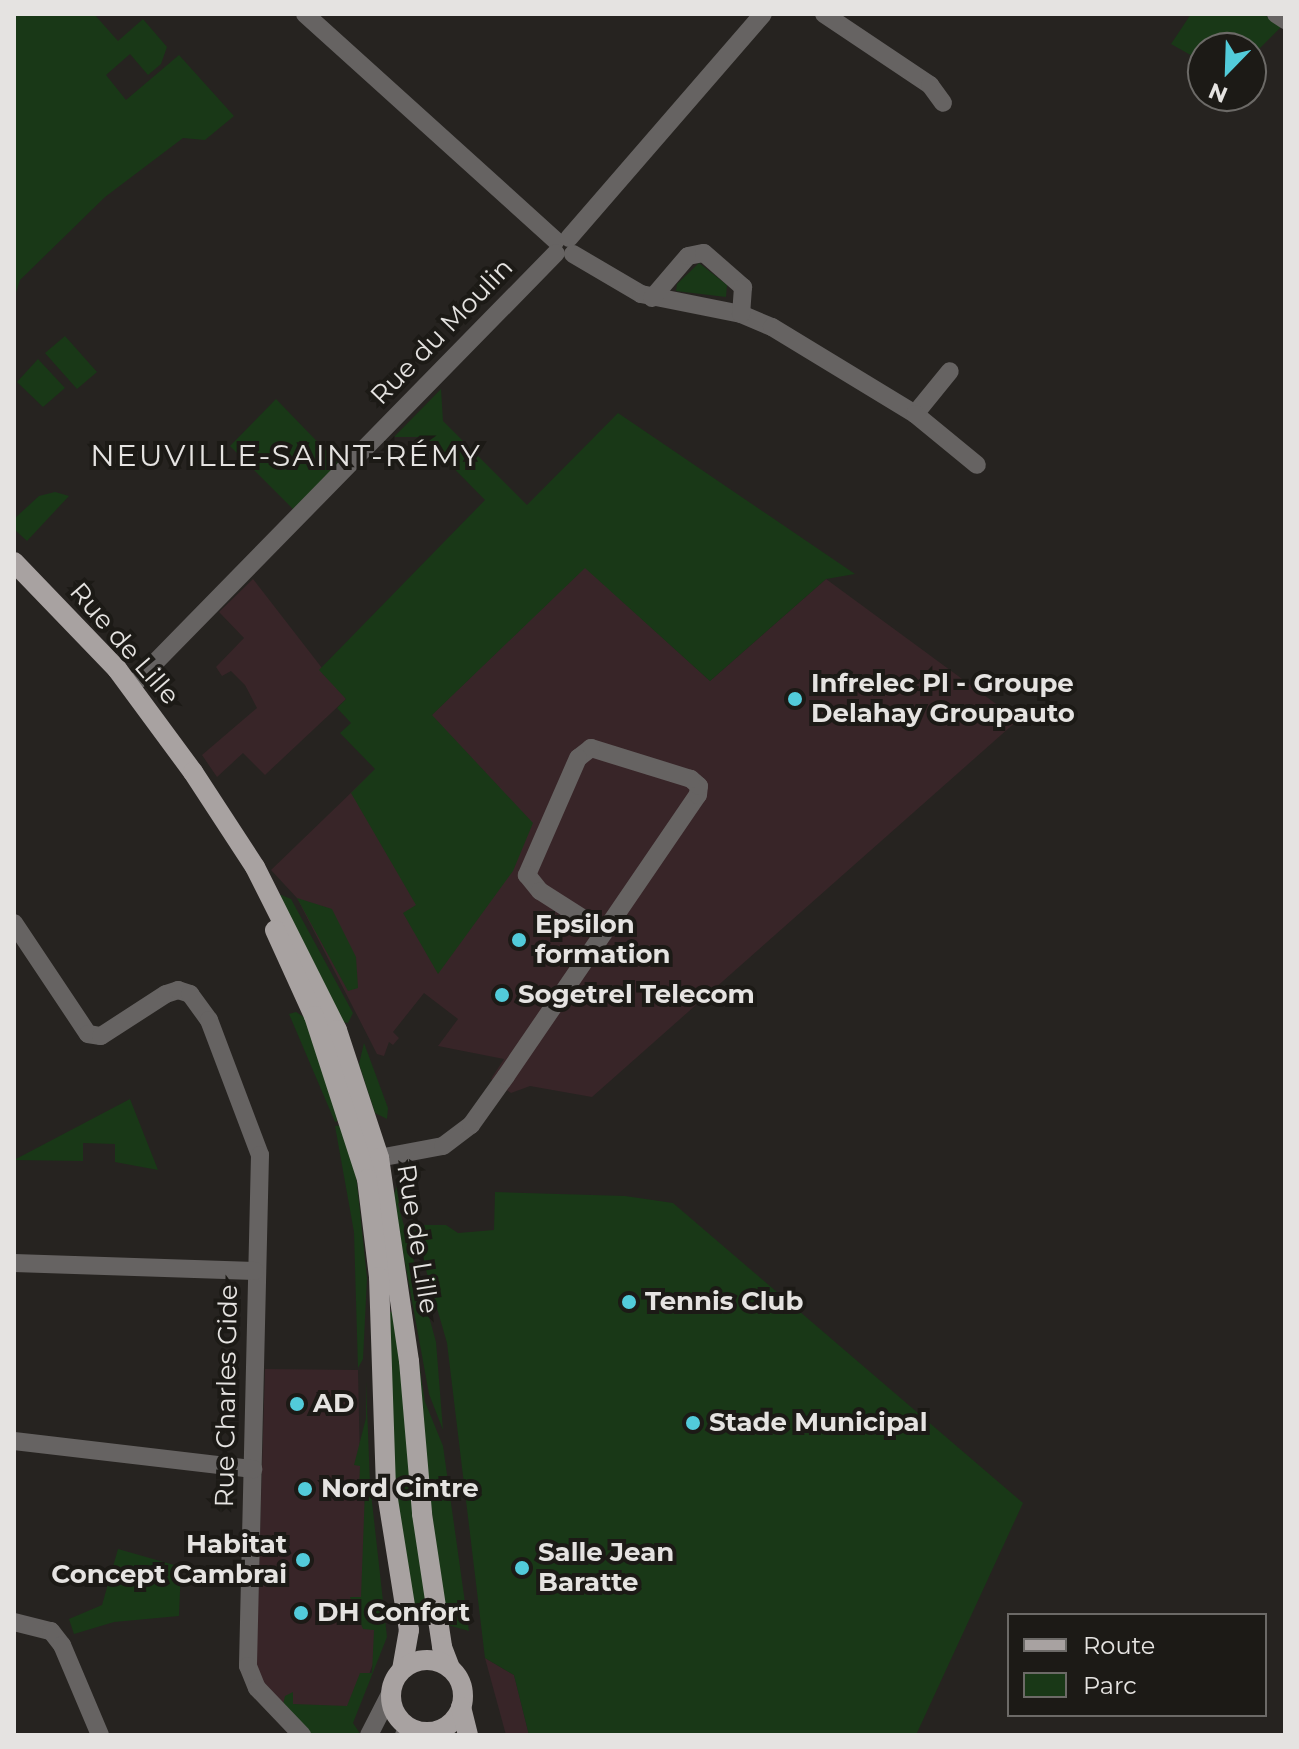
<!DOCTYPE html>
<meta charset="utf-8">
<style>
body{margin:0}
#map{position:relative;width:1299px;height:1749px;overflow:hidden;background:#262320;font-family:Montserrat,sans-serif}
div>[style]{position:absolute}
.industrial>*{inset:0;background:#382528}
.green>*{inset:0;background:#193817}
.minor>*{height:18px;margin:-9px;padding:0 9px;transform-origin:9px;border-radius:9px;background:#666362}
.major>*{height:20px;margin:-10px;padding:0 10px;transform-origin:10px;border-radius:10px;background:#a8a2a1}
.major>.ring{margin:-10px;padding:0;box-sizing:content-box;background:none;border:20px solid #a8a2a1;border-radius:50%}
.dots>*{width:22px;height:22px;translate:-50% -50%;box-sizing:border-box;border:4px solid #1c1a16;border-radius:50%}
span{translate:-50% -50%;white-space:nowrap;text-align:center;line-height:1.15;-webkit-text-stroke:8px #1c1a16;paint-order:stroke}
.street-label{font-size:26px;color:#e5e3e1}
.poi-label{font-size:26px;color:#e5e3e1;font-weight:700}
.left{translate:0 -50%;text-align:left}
.right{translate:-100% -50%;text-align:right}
.quarter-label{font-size:30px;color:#e5e3e1;letter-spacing:2px}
.frame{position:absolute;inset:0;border:16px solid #e5e3e1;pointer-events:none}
.legend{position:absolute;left:1007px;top:1613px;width:260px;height:104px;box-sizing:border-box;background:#1c1a16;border:2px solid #6c6a67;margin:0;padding:10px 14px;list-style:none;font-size:24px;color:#e5e3e1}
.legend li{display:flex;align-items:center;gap:16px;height:40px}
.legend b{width:40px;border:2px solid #6c6a67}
.north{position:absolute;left:1187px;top:32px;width:80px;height:80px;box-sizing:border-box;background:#1c1a16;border:2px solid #6c6a67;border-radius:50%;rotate:203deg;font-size:22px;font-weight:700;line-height:32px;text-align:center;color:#e5e3e1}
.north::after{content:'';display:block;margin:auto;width:28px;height:36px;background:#52cbda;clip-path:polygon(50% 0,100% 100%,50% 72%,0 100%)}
</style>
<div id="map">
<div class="industrial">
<i style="clip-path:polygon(585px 567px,710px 681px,826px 579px,1018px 720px,592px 1097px,530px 1086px,511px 1093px,491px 1079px,504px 1059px,438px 1046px,458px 1019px,424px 993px,393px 1032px,399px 1038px,393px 1045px,389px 1042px,384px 1056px,377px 1054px,297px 898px,271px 870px)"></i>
<i style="clip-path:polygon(253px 579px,346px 699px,265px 775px,243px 753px,217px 777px,202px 755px,257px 708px,245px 685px,231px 671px,222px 676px,216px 667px,244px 638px,219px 612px)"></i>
<i style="clip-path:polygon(265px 1369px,358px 1370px,360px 1465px,382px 1640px,346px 1735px,313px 1735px,263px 1682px,256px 1667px)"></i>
<i style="clip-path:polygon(485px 1658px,514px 1675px,529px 1735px,506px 1735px)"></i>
</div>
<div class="green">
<i style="clip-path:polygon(14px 14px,94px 14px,118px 41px,143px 19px,167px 47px,161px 64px,148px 75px,130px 54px,106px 75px,126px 100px,179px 55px,234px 116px,205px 140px,183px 138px,105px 197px,20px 280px,14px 299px)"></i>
<i style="clip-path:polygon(1191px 14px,1263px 14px,1282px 26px,1251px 57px,1251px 48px,1203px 48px,1203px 62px,1171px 44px)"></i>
<i style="clip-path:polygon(699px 263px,727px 285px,726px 297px,676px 291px,677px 284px)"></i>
<i style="clip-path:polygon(65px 336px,97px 372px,77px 389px,45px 353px)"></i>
<i style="clip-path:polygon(38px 359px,65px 388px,43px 407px,17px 382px)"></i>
<i style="clip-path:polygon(441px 389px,443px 421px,527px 505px,618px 413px,855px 574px,826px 579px,710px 681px,585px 568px,432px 715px,533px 823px,513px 871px,438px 974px,403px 913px,416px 905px,351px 793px,375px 769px,340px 733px,351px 723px,337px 708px,346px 699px,319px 670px,485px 500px,423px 437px,394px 437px)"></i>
<i style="clip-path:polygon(276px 399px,339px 464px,293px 509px,230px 446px)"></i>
<i style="clip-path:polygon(55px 492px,69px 496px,27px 541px,14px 529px,14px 519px,39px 496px)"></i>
<i style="clip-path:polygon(279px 894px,291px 899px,353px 1013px,348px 1023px,343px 1022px)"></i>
<i style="clip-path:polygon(297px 898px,332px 909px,356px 957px,358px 988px,348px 991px)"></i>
<i style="clip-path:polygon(296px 1012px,304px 1017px,326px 1076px,340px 1120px,335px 1122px,289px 1014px)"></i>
<i style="clip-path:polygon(364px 1043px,388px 1108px,387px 1119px,375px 1113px,359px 1064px)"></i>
<i style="clip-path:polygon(130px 1099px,158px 1170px,115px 1162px,115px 1144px,83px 1143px,83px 1161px,14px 1160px)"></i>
<i style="clip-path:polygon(343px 1125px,355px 1165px,367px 1278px,363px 1359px,358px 1368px,354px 1232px,335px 1126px)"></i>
<i style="clip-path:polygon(403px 1168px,405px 1192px,398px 1204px,436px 1342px,443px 1430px,429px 1394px,393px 1197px)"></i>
<i style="clip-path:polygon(495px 1192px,625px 1196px,673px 1203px,1023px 1503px,916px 1735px,529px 1735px,514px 1675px,485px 1658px,447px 1343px,413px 1225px,446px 1225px,458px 1233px,494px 1230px)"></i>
<i style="clip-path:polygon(409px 1299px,425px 1402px,443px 1446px,469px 1631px,444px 1624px)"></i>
<i style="clip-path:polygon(388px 1312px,397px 1312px,433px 1623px,414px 1625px,396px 1539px)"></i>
<i style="clip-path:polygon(366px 1381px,370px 1484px,387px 1637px,353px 1723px,361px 1735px,310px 1735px,283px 1705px,285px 1696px,293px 1692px,293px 1704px,347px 1706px,360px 1673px,372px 1673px,374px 1630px,363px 1629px,350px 1597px,361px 1597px,365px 1490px,359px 1489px,360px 1466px,354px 1465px,366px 1418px)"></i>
<i style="clip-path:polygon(118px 1549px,181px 1567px,179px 1616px,114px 1622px,74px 1634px,69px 1619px,102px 1605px)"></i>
</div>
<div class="minor">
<i style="left:305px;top:14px;width:338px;rotate:42.1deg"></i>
<i style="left:824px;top:14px;width:128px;rotate:33.8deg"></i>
<i style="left:930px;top:85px;width:22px;rotate:54deg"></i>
<i style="left:1276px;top:14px;width:11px;rotate:34deg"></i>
<i style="left:569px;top:238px;width:296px;rotate:-49.1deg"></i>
<i style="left:573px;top:254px;width:79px;rotate:30.5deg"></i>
<i style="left:641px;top:294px;width:102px;rotate:11.3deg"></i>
<i style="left:741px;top:314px;width:34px;rotate:23deg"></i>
<i style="left:772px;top:327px;width:167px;rotate:31.3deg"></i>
<i style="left:915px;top:414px;width:55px;rotate:-50.9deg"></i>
<i style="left:652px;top:298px;width:55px;rotate:-49.4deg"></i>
<i style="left:688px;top:256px;width:16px;rotate:-11deg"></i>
<i style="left:704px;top:253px;width:52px;rotate:41.1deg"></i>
<i style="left:743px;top:287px;width:27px;rotate:94deg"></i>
<i style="left:915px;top:414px;width:80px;rotate:39.4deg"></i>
<i style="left:131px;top:687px;width:607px;rotate:-45.6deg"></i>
<i style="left:14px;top:923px;width:133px;rotate:56.3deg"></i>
<i style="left:88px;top:1034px;width:13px;rotate:9deg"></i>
<i style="left:101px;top:1036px;width:77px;rotate:-32.9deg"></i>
<i style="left:166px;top:994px;width:13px;rotate:-18deg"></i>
<i style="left:178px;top:990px;width:13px;rotate:18deg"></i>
<i style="left:190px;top:994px;width:32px;rotate:54deg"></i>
<i style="left:209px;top:1020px;width:144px;rotate:69.3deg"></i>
<i style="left:260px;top:1155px;width:511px;rotate:91.35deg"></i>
<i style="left:248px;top:1666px;width:24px;rotate:68deg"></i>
<i style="left:257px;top:1688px;width:65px;rotate:46.2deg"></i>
<i style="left:368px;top:1160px;width:76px;rotate:-10.6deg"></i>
<i style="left:443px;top:1146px;width:35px;rotate:-37deg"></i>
<i style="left:471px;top:1125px;width:60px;rotate:-54.5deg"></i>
<i style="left:506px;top:1076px;width:340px;rotate:-55.7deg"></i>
<i style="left:698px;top:795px;width:9px;rotate:-84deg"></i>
<i style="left:699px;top:786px;width:11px;rotate:-139deg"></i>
<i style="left:691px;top:779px;width:105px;rotate:-162.8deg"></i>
<i style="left:591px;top:748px;width:16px;rotate:142deg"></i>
<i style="left:578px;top:758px;width:128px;rotate:113.6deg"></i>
<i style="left:527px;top:875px;width:21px;rotate:51deg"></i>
<i style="left:540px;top:891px;width:76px;rotate:32.6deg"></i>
<i style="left:14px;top:1263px;width:241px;rotate:1.9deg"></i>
<i style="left:14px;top:1441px;width:241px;rotate:6.7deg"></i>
<i style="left:14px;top:1622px;width:38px;rotate:14deg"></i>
<i style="left:51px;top:1631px;width:18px;rotate:52deg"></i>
<i style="left:62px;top:1645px;width:98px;rotate:67.1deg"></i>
<i style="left:369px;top:1735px;width:48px;rotate:-62.9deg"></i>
<i style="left:404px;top:1735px;width:16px;rotate:-14deg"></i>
</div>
<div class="major">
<i style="left:14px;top:562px;width:149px;rotate:46.1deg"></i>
<i style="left:117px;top:669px;width:128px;rotate:53.6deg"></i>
<i style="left:193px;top:772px;width:113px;rotate:56.9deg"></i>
<i style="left:255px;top:867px;width:182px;rotate:63.3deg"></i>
<i style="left:337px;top:1030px;width:135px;rotate:71.8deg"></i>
<i style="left:379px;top:1158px;width:205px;rotate:81.6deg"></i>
<i style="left:409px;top:1361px;width:154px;rotate:85.1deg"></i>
<i style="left:422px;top:1514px;width:134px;rotate:81.4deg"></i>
<i style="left:442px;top:1647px;width:22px;rotate:69deg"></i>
<i style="left:275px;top:930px;width:94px;rotate:65.6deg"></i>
<i style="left:314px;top:1016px;width:171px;rotate:72deg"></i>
<i style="left:367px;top:1179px;width:99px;rotate:83deg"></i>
<i style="left:379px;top:1277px;width:210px;rotate:88.1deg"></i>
<i style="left:386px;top:1487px;width:145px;rotate:80.9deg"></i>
<i style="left:409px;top:1630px;width:40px;rotate:100deg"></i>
<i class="ring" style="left:391px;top:1660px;width:52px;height:52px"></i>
<i style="left:461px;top:1707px;width:29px;rotate:76deg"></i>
</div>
<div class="dots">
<i style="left:795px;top:699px;background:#52cbda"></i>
<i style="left:519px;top:940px;background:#52cbda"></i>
<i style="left:502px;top:995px;background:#52cbda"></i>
<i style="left:629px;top:1302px;background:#52cbda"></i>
<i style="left:297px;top:1404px;background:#52cbda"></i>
<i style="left:693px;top:1423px;background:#52cbda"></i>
<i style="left:305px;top:1489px;background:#52cbda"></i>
<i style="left:303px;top:1560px;background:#52cbda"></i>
<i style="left:522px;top:1568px;background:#52cbda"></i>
<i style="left:301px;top:1613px;background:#52cbda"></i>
</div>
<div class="street-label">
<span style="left:442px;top:332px;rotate:-46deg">Rue du Moulin</span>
<span style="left:124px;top:644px;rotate:49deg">Rue de Lille</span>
<span style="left:417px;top:1239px;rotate:81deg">Rue de Lille</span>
<span style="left:227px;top:1396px;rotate:-89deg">Rue Charles Gide</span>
</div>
<div class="poi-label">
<span class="left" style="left:811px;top:699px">Infrelec Pl - Groupe<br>Delahay Groupauto</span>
<span class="left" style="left:535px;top:940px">Epsilon<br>formation</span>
<span class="left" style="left:518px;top:995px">Sogetrel Telecom</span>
<span class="left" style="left:645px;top:1302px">Tennis Club</span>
<span class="left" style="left:313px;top:1404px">AD</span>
<span class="left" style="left:709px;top:1423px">Stade Municipal</span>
<span class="left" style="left:321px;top:1489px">Nord Cintre</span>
<span class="right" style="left:287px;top:1560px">Habitat<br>Concept Cambrai</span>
<span class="left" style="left:538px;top:1568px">Salle Jean<br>Baratte</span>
<span class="left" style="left:317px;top:1613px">DH Confort</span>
</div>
<div class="quarter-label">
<span style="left:286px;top:456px">NEUVILLE-SAINT-RÉMY</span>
</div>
<div class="frame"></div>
<ul class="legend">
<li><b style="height:10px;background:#a8a2a1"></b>Route</li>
<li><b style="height:22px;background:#193817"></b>Parc</li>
</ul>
<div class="north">N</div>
</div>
